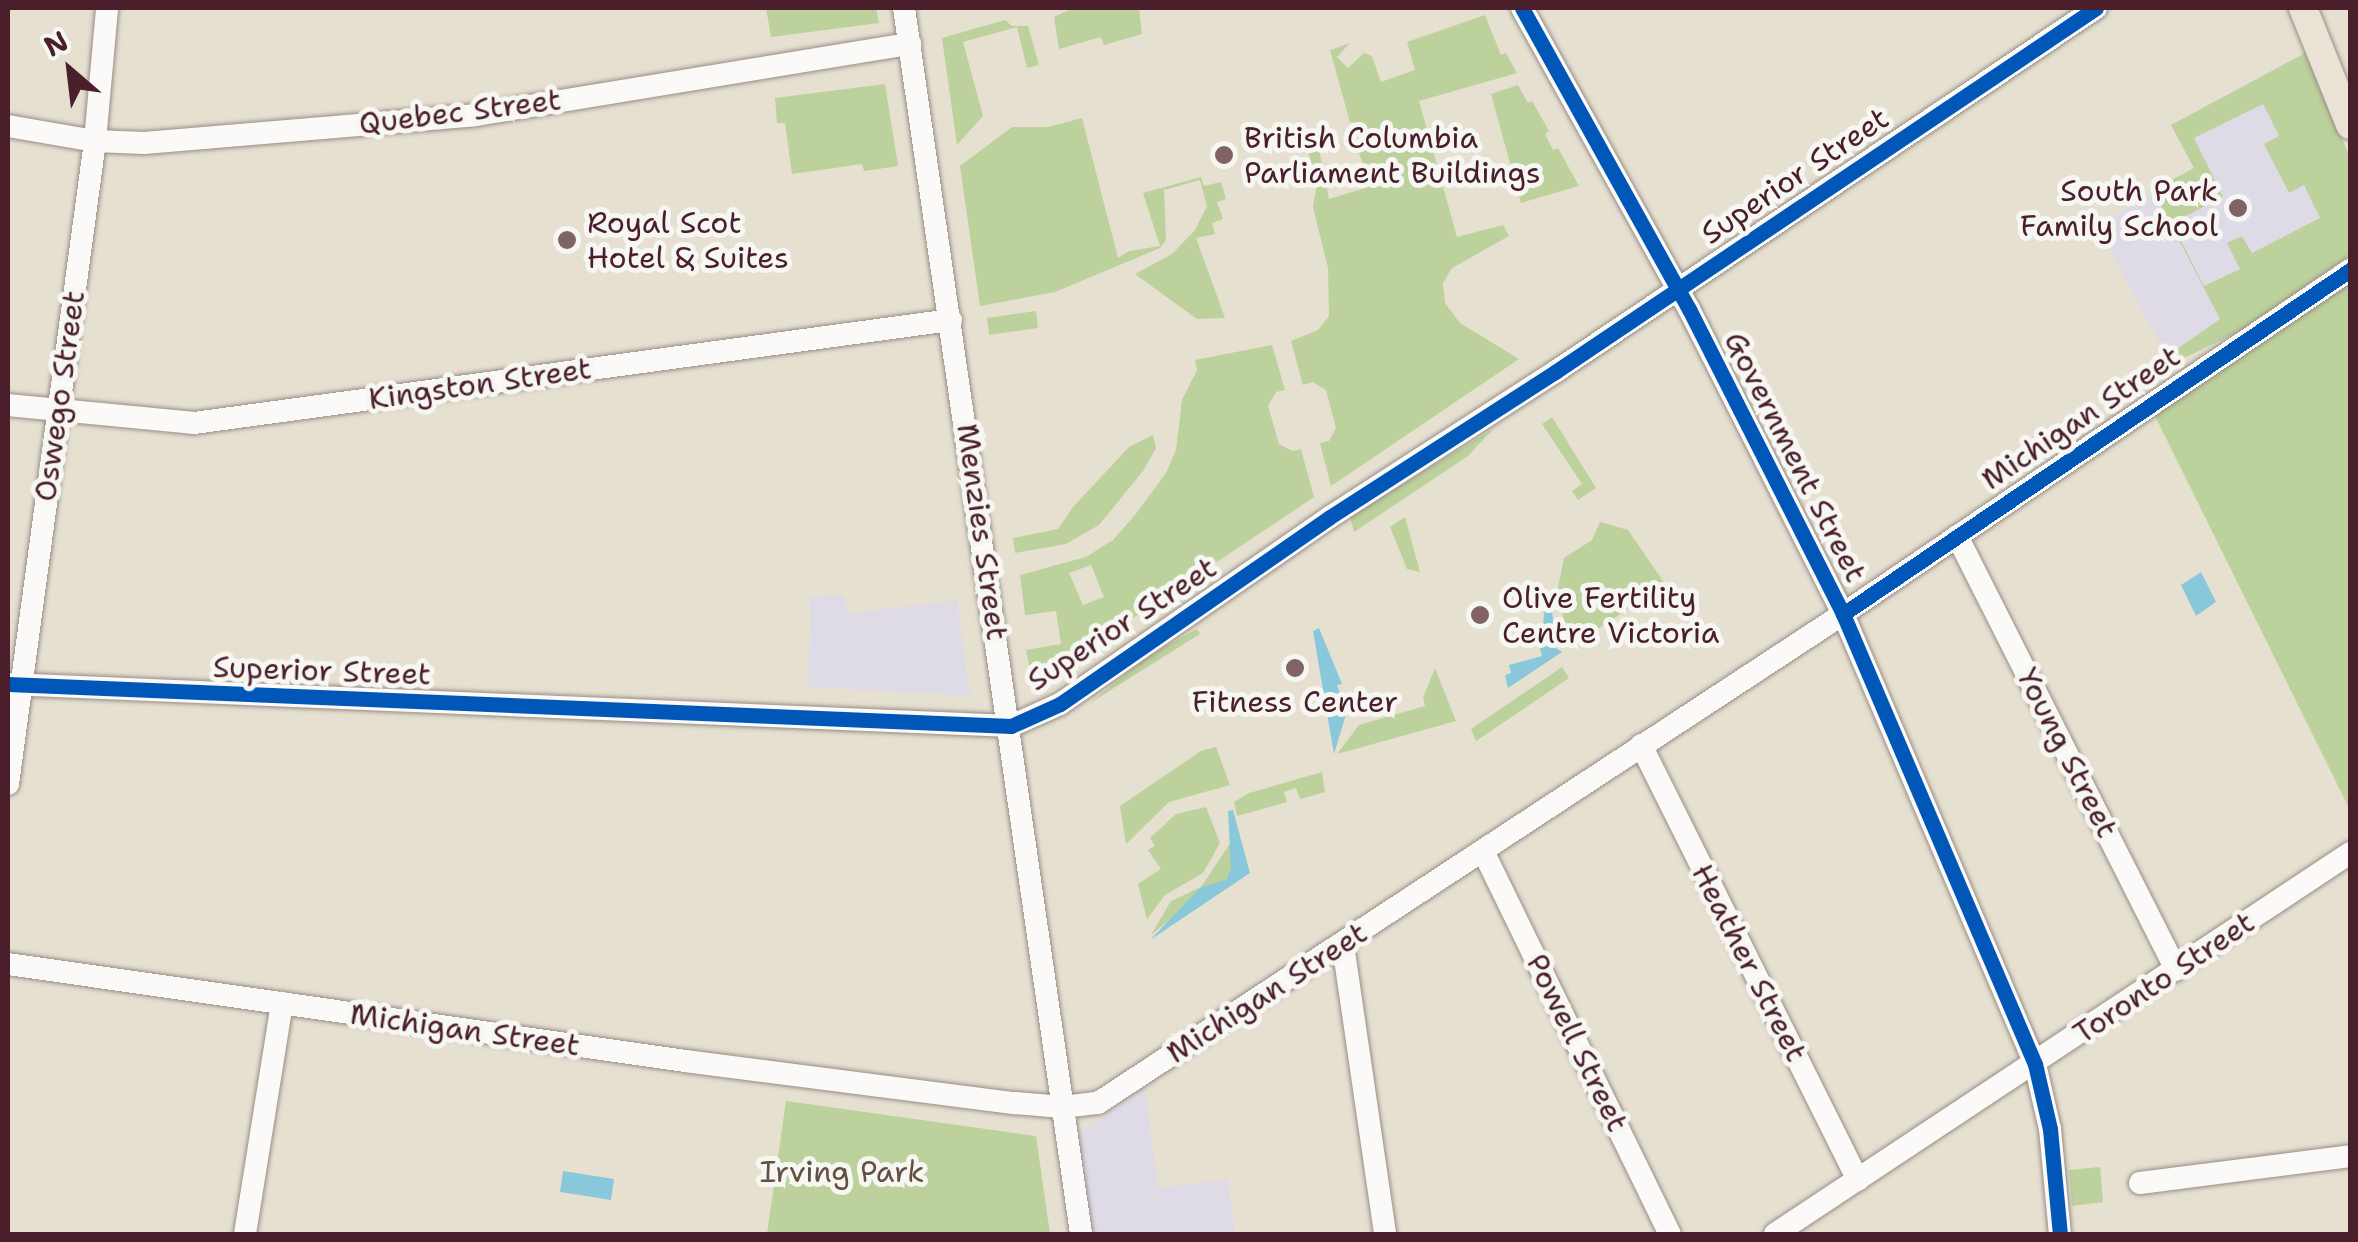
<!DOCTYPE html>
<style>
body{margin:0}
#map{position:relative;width:2358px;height:1242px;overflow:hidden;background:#e6e0d1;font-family:"Shantell Sans",sans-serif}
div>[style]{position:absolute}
.built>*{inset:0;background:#dedbe6}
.green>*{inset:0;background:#bcd19c}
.water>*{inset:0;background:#88c8da}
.roads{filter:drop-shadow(0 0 2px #978d87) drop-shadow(0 0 2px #978d87)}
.minor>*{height:22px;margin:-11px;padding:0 11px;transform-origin:11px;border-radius:11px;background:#fbfaf8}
.major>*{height:28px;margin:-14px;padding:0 14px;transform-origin:14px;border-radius:14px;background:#e9e2d5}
.cycleway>*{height:15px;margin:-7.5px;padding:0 7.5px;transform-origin:7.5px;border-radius:7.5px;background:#0057b8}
.dots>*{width:28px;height:28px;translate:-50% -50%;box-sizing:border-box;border:5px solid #f6f6f2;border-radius:50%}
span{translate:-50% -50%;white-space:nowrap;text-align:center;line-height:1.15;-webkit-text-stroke:10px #f6f6f2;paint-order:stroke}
.street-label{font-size:30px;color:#4a1f2b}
.poi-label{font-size:30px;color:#4a1f2b}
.left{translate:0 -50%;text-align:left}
.right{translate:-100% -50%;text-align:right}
.park-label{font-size:30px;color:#625140}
.frame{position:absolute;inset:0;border:10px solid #4a1f2b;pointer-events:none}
.north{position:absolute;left:20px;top:20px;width:100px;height:100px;-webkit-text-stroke:8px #f6f6f2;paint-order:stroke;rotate:332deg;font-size:28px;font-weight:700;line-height:40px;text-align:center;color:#4a1f2b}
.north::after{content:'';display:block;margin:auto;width:35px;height:45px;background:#4a1f2b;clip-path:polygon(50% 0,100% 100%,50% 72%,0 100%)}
</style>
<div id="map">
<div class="built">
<i style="clip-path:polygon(2288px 61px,2350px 233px,2167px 356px,2097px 226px,2194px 168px,2171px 125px)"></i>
<i style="clip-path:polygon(844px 595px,848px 614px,957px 600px,970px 696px,809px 687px,810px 597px)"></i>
<i style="clip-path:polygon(1145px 1088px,1158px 1188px,1228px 1179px,1235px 1234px,1093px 1234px,1076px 1143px,1079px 1133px)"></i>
</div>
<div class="green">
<i style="clip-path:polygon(766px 8px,876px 8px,879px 23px,771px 37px)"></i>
<i style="clip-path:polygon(1073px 8px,1139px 8px,1142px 34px,1104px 45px,1101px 37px,1059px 49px,1054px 17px)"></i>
<i style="clip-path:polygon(1485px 15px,1501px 55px,1506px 53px,1517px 73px,1419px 101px,1457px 237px,1503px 225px,1509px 236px,1452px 268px,1443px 283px,1445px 303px,1460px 323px,1519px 359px,1331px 486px,1320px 443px,1329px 441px,1336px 428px,1326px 390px,1313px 382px,1303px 385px,1291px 341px,1318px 330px,1329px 316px,1328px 268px,1313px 207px,1317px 184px,1307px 147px,1318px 144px,1329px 199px,1372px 186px,1356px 146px,1365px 143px,1362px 135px,1354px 136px,1354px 122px,1350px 122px,1330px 50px,1350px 43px,1337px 57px,1348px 68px,1364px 53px,1372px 56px,1381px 82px,1415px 70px,1407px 42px)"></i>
<i style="clip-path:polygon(1005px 20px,1012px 26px,1028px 26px,1039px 65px,1027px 68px,1017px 27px,963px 42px,983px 116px,957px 145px,942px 38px)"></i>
<i style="clip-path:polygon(evenodd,2305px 53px,2350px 157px,2350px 255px,2244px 329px,2176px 362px,2167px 356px,2220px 319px,2153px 190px,2194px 168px,2171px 125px,2305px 53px,2263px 104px,2279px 136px,2264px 144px,2289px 193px,2304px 185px,2320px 218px,2252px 253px,2242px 236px,2227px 243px,2240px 269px,2204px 286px,2172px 223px,2223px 197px,2194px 138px,2263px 104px)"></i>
<i style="clip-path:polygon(885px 84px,898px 166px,864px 171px,862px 164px,792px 174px,785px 123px,777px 123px,775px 98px)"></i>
<i style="clip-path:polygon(1518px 85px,1528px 103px,1532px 101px,1549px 131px,1545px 134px,1553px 150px,1558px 148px,1579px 186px,1521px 203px,1491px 94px)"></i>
<i style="clip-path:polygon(1082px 118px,1118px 258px,1129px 251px,1160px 246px,1143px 193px,1201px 177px,1204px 186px,1221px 182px,1226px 199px,1217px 202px,1223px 219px,1212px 223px,1215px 234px,1196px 238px,1225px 318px,1197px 319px,1135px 274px,1172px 254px,1195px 230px,1207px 206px,1200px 180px,1164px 190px,1166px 240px,1160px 248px,1055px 292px,980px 306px,960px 166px,1012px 127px,1048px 127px)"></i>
<i style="clip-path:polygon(2350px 283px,2350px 810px,2153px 412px)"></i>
<i style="clip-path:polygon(1036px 311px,1038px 328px,989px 335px,987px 318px)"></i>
<i style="clip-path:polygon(evenodd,1272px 345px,1285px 390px,1276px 392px,1268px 406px,1279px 444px,1293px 451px,1301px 449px,1314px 497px,1033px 685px,1026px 650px,1061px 644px,1056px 611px,1025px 615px,1020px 575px,1086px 557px,1113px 540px,1135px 515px,1166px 473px,1176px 450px,1182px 400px,1197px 370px,1195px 360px,1272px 345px,1091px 565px,1104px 597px,1083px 605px,1069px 573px,1091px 565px)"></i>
<i style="clip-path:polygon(1552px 417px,1596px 488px,1578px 500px,1572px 491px,1582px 484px,1542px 424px)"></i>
<i style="clip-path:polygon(1493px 429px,1468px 456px,1354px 532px,1350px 516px)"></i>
<i style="clip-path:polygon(1153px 435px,1156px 448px,1143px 471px,1099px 525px,1066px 544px,1015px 553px,1013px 538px,1058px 529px,1073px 507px,1129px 447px)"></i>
<i style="clip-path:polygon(1405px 517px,1420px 572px,1407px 569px,1390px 527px)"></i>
<i style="clip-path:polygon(1600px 522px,1628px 530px,1665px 584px,1659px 582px,1638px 596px,1640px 601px,1581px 640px,1565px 628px,1558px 588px,1564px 558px,1592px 540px)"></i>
<i style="clip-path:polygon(1197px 629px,1200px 634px,1090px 703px,1148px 656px)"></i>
<i style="clip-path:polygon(1562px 667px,1569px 678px,1476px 741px,1471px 729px)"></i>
<i style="clip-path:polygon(1435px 668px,1456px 721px,1337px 754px,1359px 725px,1425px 706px,1423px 698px)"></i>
<i style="clip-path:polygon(1216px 747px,1230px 785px,1169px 802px,1126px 844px,1120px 806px,1201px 751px)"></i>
<i style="clip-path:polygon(1322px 772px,1325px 792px,1300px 799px,1296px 788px,1284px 792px,1287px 802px,1237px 816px,1234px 802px,1249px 793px)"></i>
<i style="clip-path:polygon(1206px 807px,1220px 843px,1203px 873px,1165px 895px,1147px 919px,1138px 884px,1161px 869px,1148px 850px,1155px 846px,1150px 838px,1176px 814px)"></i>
<i style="clip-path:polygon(1231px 842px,1231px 870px,1225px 881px,1201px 887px,1189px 904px,1151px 935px,1171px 901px,1201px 887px)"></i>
<i style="clip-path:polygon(786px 1101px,1036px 1136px,1050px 1234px,767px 1234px)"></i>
<i style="clip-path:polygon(2100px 1167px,2103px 1202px,2072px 1206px,2069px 1170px)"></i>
</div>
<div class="water">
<i style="clip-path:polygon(2201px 572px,2216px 602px,2196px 616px,2181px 585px)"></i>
<i style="clip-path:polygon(1551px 601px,1556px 648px,1562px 652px,1508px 688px,1505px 675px,1511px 673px,1509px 665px,1542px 656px,1537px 637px,1542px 636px,1545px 605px)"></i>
<i style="clip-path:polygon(1319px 628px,1342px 684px,1337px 685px,1347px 711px,1334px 754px,1313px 631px)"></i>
<i style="clip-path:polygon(1233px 810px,1250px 873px,1150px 940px,1201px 887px,1226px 880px,1231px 869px,1228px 811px)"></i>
<i style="clip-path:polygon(563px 1171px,614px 1179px,611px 1200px,560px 1192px)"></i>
</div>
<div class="roads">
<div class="minor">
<i style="left:904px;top:8px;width:1239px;rotate:81.78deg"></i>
<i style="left:1522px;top:8px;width:344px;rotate:61deg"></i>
<i style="left:1689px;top:309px;width:342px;rotate:63.2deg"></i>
<i style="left:1843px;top:614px;width:489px;rotate:66.9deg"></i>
<i style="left:2035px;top:1064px;width:67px;rotate:77deg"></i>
<i style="left:2050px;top:1129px;width:105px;rotate:84.6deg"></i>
<i style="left:8px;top:126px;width:88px;rotate:9.8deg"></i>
<i style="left:95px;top:141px;width:49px;rotate:2.3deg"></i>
<i style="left:144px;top:143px;width:332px;rotate:-4.8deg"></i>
<i style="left:475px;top:115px;width:441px;rotate:-9.3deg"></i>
<i style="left:8px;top:405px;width:187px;rotate:5.5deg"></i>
<i style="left:194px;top:423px;width:764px;rotate:-7.75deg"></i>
<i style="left:1957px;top:536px;width:486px;rotate:63.2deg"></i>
<i style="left:8px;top:684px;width:1004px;rotate:2.4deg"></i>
<i style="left:1011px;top:726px;width:54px;rotate:-24.2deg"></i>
<i style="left:1060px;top:704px;width:328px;rotate:-34.7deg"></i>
<i style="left:1330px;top:517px;width:268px;rotate:-32.8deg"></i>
<i style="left:1555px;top:372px;width:652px;rotate:-33.93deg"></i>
<i style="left:1641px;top:745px;width:486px;rotate:63.5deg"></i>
<i style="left:8px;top:784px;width:649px;rotate:-82.29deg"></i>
<i style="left:95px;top:141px;width:134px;rotate:-84.8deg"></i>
<i style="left:1483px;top:851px;width:426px;rotate:64deg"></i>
<i style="left:1343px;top:945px;width:292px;rotate:81.7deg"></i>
<i style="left:8px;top:964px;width:684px;rotate:8.15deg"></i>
<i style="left:685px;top:1061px;width:333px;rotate:7.3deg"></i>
<i style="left:1015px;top:1103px;width:48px;rotate:4.8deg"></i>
<i style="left:1063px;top:1107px;width:35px;rotate:-7deg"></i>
<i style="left:1098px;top:1103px;width:891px;rotate:-33.28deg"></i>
<i style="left:1843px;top:614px;width:613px;rotate:-34.16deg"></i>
<i style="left:2140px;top:1183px;width:212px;rotate:-7.3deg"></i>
<i style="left:245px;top:1234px;width:234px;rotate:-80.9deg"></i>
<i style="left:1775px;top:1234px;width:690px;rotate:-33.53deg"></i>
</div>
<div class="major">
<i style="left:2303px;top:8px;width:126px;rotate:68.1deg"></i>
</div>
</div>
<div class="cycleway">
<i style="left:1522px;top:8px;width:344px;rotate:61deg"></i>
<i style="left:1689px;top:309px;width:342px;rotate:63.2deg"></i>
<i style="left:1843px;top:614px;width:489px;rotate:66.9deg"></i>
<i style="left:2035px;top:1064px;width:67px;rotate:77deg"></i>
<i style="left:2050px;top:1129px;width:105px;rotate:84.6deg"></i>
<i style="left:1843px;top:614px;width:613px;rotate:-34.16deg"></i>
<i style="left:8px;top:684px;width:1004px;rotate:2.4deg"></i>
<i style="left:1011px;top:726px;width:54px;rotate:-24.2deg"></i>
<i style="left:1060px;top:704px;width:328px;rotate:-34.7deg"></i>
<i style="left:1330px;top:517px;width:268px;rotate:-32.8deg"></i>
<i style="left:1555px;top:372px;width:652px;rotate:-33.93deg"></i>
</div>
<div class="dots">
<i style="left:1224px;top:155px;background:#816365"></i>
<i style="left:2238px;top:208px;background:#816365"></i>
<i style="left:567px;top:240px;background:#816365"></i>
<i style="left:1480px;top:615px;background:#816365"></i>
<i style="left:1295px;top:668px;background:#816365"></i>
</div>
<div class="street-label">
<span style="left:460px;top:112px;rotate:-7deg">Quebec Street</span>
<span style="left:1795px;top:176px;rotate:-34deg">Superior Street</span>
<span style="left:480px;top:384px;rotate:-8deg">Kingston Street</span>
<span style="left:60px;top:396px;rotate:-82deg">Oswego Street</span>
<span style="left:2081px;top:418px;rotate:-34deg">Michigan Street</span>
<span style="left:1795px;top:457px;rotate:63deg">Government Street</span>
<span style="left:982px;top:532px;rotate:82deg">Menzies Street</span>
<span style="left:1122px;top:624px;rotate:-33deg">Superior Street</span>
<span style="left:322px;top:671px;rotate:2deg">Superior Street</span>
<span style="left:2067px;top:753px;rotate:63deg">Young Street</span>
<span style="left:1749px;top:963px;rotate:63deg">Heather Street</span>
<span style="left:2164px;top:978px;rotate:-34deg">Toronto Street</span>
<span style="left:1267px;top:993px;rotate:-33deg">Michigan Street</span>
<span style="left:465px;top:1030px;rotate:8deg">Michigan Street</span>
<span style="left:1577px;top:1043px;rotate:64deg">Powell Street</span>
</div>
<div class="poi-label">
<span class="left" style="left:1244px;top:155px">British Columbia<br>Parliament Buildings</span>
<span class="right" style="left:2218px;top:208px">South Park<br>Family School</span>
<span class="left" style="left:587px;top:240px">Royal Scot<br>Hotel &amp; Suites</span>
<span class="left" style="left:1502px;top:615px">Olive Fertility<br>Centre Victoria</span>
<span style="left:1295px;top:702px">Fitness Center</span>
</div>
<div class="park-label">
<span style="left:842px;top:1172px">Irving Park</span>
</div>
<div class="frame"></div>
<div class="north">N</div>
</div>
